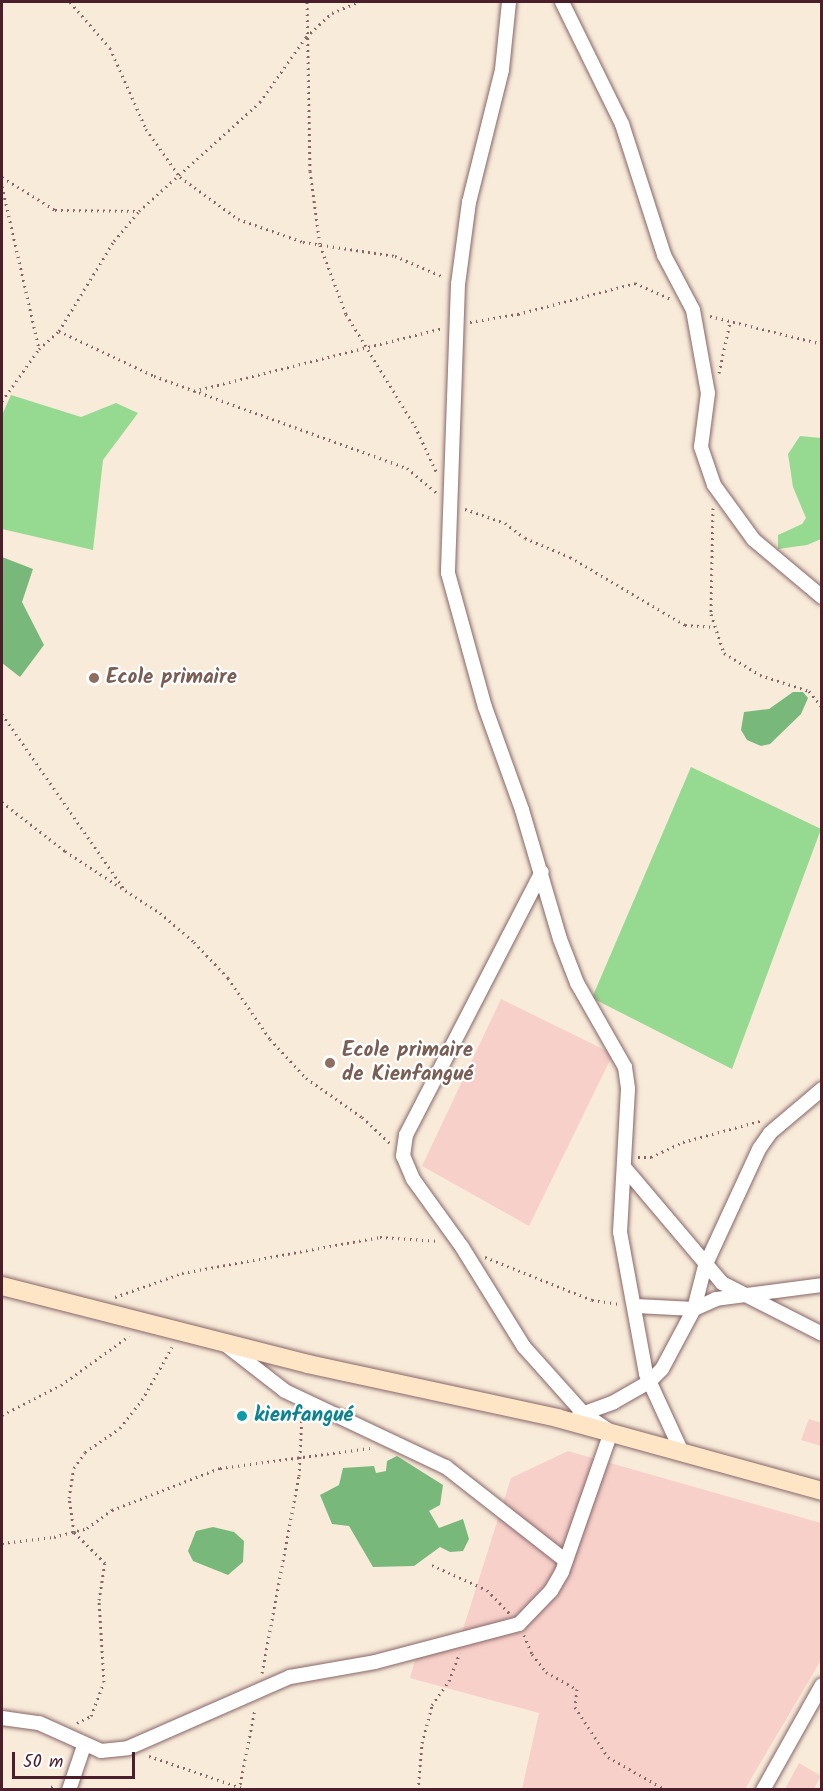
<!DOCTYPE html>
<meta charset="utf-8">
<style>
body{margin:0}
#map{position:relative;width:823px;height:1791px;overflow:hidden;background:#f8ebd9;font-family:Kalam,sans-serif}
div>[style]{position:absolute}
.built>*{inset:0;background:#f7d0c9}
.green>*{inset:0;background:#96d991}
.forest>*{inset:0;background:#78b97b}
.path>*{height:3px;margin-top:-1.5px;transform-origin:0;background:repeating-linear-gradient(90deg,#876668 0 1.5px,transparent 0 6px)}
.roads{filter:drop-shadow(0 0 2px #876668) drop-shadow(0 0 2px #876668)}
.minor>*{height:14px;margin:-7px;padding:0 7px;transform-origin:7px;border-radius:7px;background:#fff}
.secondary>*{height:18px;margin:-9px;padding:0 9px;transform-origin:9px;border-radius:9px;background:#fde5c5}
.dots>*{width:16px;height:16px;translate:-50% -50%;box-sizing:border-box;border:3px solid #fff;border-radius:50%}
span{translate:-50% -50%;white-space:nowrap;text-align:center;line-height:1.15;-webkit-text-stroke:4.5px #fff;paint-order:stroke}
.education-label{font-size:21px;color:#785e54;font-weight:700}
.left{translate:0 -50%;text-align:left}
.culture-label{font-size:21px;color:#0d838f;font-weight:700}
.frame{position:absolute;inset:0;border:3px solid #4a1f2b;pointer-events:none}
.scale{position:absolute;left:12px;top:1752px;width:123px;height:27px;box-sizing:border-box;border:3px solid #4a1f2b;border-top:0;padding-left:8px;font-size:18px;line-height:21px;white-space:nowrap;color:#4a1f2b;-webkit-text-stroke:4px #fff;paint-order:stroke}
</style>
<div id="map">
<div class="built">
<i style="clip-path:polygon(501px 999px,613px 1054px,529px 1226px,422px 1166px)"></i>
<i style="clip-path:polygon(809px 1419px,821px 1423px,821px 1446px,801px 1440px)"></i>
<i style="clip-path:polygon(568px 1451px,821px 1523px,821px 1660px,745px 1789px,522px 1789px,539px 1713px,410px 1678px,417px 1653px,458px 1645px,511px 1478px)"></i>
<i style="clip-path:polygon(799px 1763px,821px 1776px,814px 1789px,785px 1789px)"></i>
</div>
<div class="green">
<i style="clip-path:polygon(11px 395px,81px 417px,116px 403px,138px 413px,103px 460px,93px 550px,2px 529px,2px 415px)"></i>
<i style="clip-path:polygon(800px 436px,821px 438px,821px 539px,807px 545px,778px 549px,778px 535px,802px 524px,806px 518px,793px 487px,788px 454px)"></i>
<i style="clip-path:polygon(691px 767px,821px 829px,732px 1069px,592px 998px)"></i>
</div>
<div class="forest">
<i style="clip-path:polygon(2px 557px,33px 569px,22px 602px,44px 645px,20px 677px,2px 663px)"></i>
<i style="clip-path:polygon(793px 692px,803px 692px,808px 698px,801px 714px,770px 744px,761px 746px,747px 740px,741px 730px,744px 712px,769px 709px)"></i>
<i style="clip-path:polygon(397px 1456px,443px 1485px,440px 1505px,429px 1511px,439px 1528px,463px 1519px,469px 1539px,463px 1551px,450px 1552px,440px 1547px,414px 1566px,373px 1567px,349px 1526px,332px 1524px,320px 1495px,339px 1485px,343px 1468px,374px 1466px,376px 1473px,386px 1471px,387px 1461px)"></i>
<i style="clip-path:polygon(213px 1527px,234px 1532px,244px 1541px,243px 1562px,228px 1575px,193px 1561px,188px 1551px,196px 1531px)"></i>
</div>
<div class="path">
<i style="left:70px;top:2px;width:61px;rotate:49deg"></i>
<i style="left:110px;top:48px;width:89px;rotate:66deg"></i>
<i style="left:146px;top:129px;width:59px;rotate:54.7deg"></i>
<i style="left:180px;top:177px;width:72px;rotate:35.9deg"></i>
<i style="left:238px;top:219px;width:69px;rotate:19.5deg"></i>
<i style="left:303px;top:242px;width:93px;rotate:8.7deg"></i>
<i style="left:395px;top:256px;width:53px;rotate:23.2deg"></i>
<i style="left:307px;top:2px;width:169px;rotate:89deg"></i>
<i style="left:310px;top:171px;width:75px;rotate:82.3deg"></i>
<i style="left:320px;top:245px;width:74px;rotate:69.4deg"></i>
<i style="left:346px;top:314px;width:132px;rotate:58.4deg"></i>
<i style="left:415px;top:426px;width:50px;rotate:65deg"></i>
<i style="left:2px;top:177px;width:62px;rotate:31.9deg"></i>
<i style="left:55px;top:210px;width:84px;rotate:0.7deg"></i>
<i style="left:2px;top:186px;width:167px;rotate:77.2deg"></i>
<i style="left:710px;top:316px;width:115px;rotate:14deg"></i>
<i style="left:470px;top:322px;width:49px;rotate:-9.5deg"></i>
<i style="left:518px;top:314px;width:121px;rotate:-14.8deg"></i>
<i style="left:635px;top:283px;width:39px;rotate:24deg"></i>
<i style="left:59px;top:331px;width:105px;rotate:25.3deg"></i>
<i style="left:154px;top:376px;width:269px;rotate:20deg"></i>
<i style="left:407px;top:468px;width:38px;rotate:40deg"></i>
<i style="left:719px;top:373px;width:52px;rotate:-77.8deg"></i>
<i style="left:194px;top:391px;width:257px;rotate:-14.2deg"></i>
<i style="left:2px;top:401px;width:64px;rotate:-54.6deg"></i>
<i style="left:39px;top:349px;width:27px;rotate:-42deg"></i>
<i style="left:59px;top:331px;width:105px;rotate:-58.6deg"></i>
<i style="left:114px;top:241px;width:39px;rotate:-50deg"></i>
<i style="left:139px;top:211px;width:163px;rotate:-42deg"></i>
<i style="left:260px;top:102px;width:80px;rotate:-54.7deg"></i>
<i style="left:306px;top:37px;width:35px;rotate:-43deg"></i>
<i style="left:332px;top:13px;width:28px;rotate:-23deg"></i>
<i style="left:713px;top:508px;width:106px;rotate:91.1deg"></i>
<i style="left:711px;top:614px;width:41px;rotate:71.6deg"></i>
<i style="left:724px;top:653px;width:42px;rotate:31.4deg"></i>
<i style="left:760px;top:675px;width:52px;rotate:18.1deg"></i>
<i style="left:809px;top:691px;width:21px;rotate:51deg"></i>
<i style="left:465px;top:509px;width:42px;rotate:19.3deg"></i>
<i style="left:505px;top:523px;width:25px;rotate:37deg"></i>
<i style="left:525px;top:538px;width:49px;rotate:22.9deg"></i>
<i style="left:570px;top:557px;width:134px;rotate:30.6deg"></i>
<i style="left:685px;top:625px;width:30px;rotate:4deg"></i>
<i style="left:2px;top:714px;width:215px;rotate:55.1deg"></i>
<i style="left:2px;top:802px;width:80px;rotate:37.9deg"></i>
<i style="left:65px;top:851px;width:113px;rotate:33.1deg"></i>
<i style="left:160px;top:913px;width:45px;rotate:40.5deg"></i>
<i style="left:194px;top:942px;width:50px;rotate:46.6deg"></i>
<i style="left:228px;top:978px;width:74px;rotate:55.5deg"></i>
<i style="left:270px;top:1039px;width:53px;rotate:47.3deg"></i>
<i style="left:306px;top:1078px;width:68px;rotate:34.9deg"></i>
<i style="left:362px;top:1117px;width:40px;rotate:43deg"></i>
<i style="left:638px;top:1157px;width:13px"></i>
<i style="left:651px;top:1157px;width:35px;rotate:-25deg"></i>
<i style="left:683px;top:1142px;width:80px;rotate:-15.3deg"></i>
<i style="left:485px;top:1257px;width:115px;rotate:21.9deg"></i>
<i style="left:592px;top:1300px;width:28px;rotate:8deg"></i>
<i style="left:115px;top:1297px;width:71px;rotate:-19.7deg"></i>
<i style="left:182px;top:1273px;width:201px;rotate:-10.3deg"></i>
<i style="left:380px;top:1237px;width:59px;rotate:3.9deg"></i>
<i style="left:2px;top:1415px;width:66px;rotate:-27deg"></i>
<i style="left:61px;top:1385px;width:84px;rotate:-35.8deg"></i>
<i style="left:2px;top:1543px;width:52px;rotate:-6.6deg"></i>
<i style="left:54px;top:1537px;width:34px;rotate:-15deg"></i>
<i style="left:87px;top:1528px;width:31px;rotate:-36deg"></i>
<i style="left:112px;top:1510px;width:116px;rotate:-21.3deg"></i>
<i style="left:220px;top:1468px;width:151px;rotate:-7.6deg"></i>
<i style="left:432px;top:1565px;width:60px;rotate:24.4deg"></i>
<i style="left:487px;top:1590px;width:32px;rotate:46deg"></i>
<i style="left:524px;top:1635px;width:21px;rotate:67deg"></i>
<i style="left:532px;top:1654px;width:23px;rotate:52deg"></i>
<i style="left:546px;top:1672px;width:35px;rotate:29deg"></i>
<i style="left:577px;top:1689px;width:18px;rotate:96deg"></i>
<i style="left:575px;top:1707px;width:60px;rotate:56.6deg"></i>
<i style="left:608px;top:1757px;width:67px;rotate:29.6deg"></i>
<i style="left:262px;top:1673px;width:200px;rotate:-79.4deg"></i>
<i style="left:299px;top:1476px;width:63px;rotate:-87.3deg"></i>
<i style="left:77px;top:1723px;width:16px;rotate:-27deg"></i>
<i style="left:91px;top:1716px;width:36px;rotate:-69deg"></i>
<i style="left:104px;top:1682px;width:82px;rotate:-93.5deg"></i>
<i style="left:99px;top:1600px;width:37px;rotate:-81deg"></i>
<i style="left:105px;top:1563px;width:44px;rotate:-135deg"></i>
<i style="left:74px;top:1532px;width:34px;rotate:-98deg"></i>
<i style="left:69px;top:1498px;width:30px;rotate:-81deg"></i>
<i style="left:74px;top:1468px;width:19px;rotate:-55deg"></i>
<i style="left:85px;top:1452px;width:42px;rotate:-34.4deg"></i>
<i style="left:120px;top:1428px;width:36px;rotate:-52deg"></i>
<i style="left:142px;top:1400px;width:61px;rotate:-60.5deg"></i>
<i style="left:149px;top:1756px;width:105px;rotate:19deg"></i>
<i style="left:46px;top:1790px;width:10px;rotate:-29deg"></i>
<i style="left:239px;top:1790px;width:83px;rotate:-78.8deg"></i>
<i style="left:418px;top:1790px;width:47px;rotate:-85.1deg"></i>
<i style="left:422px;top:1743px;width:39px;rotate:-75deg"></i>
<i style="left:432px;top:1705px;width:29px;rotate:-55deg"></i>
<i style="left:449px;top:1681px;width:30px;rotate:-69deg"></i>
</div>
<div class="roads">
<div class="minor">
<i style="left:509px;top:2px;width:68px;rotate:95.9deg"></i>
<i style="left:502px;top:70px;width:136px;rotate:104deg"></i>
<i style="left:469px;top:202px;width:83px;rotate:97.6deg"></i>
<i style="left:458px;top:284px;width:289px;rotate:92deg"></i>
<i style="left:448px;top:573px;width:139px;rotate:74.6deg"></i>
<i style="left:485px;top:707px;width:109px;rotate:70.2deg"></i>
<i style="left:522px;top:810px;width:134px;rotate:73.6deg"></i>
<i style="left:560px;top:939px;width:47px;rotate:68.9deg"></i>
<i style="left:577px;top:983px;width:97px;rotate:60.3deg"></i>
<i style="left:625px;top:1067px;width:22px;rotate:82deg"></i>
<i style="left:628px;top:1089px;width:143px;rotate:93.2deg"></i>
<i style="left:620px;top:1232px;width:144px;rotate:79.6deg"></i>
<i style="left:646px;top:1374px;width:84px;rotate:65.3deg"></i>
<i style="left:562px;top:2px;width:136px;rotate:63.8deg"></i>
<i style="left:622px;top:124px;width:138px;rotate:72.2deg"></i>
<i style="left:664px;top:255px;width:62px;rotate:62.2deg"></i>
<i style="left:693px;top:310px;width:84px;rotate:79.8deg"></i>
<i style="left:708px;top:393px;width:54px;rotate:97.4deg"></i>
<i style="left:701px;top:447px;width:40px;rotate:71.1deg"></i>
<i style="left:714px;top:485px;width:68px;rotate:54deg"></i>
<i style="left:754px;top:540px;width:89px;rotate:40deg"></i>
<i style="left:624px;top:1167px;width:152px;rotate:49.8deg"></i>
<i style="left:722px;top:1283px;width:112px;rotate:27deg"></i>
<i style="left:636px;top:1306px;width:58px;rotate:3deg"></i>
<i style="left:694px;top:1309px;width:44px;rotate:-75.7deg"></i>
<i style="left:705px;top:1266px;width:129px;rotate:-65.2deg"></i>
<i style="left:759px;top:1149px;width:19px;rotate:-55deg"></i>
<i style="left:770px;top:1133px;width:68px;rotate:-40.2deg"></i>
<i style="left:226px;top:1345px;width:75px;rotate:37.9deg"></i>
<i style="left:285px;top:1391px;width:178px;rotate:25.3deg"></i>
<i style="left:446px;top:1467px;width:152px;rotate:38.1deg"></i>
<i style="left:579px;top:1415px;width:37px;rotate:-20deg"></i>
<i style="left:614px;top:1402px;width:40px;rotate:-29.7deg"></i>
<i style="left:649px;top:1382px;width:18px;rotate:-45deg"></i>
<i style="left:662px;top:1369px;width:68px;rotate:-61.9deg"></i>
<i style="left:694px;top:1309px;width:24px;rotate:-24deg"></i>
<i style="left:716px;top:1299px;width:107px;rotate:-7.5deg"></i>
<i style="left:2px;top:1718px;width:37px;rotate:8deg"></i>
<i style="left:39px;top:1723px;width:68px;rotate:24.3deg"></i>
<i style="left:101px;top:1751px;width:27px;rotate:-6deg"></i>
<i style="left:128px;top:1748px;width:177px;rotate:-23.7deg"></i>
<i style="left:290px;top:1677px;width:86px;rotate:-10deg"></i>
<i style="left:375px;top:1662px;width:149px;rotate:-14.8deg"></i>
<i style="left:519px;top:1624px;width:46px;rotate:-45.9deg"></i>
<i style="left:551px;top:1591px;width:22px;rotate:-60deg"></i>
<i style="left:562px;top:1572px;width:148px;rotate:-70.7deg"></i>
<i style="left:611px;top:1432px;width:32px;rotate:-146deg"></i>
<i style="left:584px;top:1414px;width:90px;rotate:-131.8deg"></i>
<i style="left:524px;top:1347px;width:118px;rotate:-121.8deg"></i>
<i style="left:462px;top:1247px;width:84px;rotate:-125.8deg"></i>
<i style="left:413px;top:1179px;width:25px;rotate:-113deg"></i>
<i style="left:403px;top:1156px;width:21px;rotate:-82deg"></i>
<i style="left:406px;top:1135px;width:296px;rotate:-62.7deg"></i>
<i style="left:69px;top:1790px;width:46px;rotate:-71.2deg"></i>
<i style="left:763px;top:1790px;width:120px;rotate:-60.7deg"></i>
</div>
<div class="secondary">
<i style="left:2px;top:1286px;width:316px;rotate:14.3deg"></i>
<i style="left:308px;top:1364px;width:255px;rotate:12.2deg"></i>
<i style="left:557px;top:1418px;width:275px;rotate:15.4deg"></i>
</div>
</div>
<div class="dots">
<i style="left:94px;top:678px;background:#8d6e63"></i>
<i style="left:330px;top:1063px;background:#8d6e63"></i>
<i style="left:242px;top:1416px;background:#0f9aa8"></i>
</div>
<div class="education-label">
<span class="left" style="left:106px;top:678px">Ecole primaire</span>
<span class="left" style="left:342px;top:1063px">Ecole primaire<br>de Kienfangué</span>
</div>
<div class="culture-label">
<span class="left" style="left:254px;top:1416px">kienfangué</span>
</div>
<div class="frame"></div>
<div class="scale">50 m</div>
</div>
